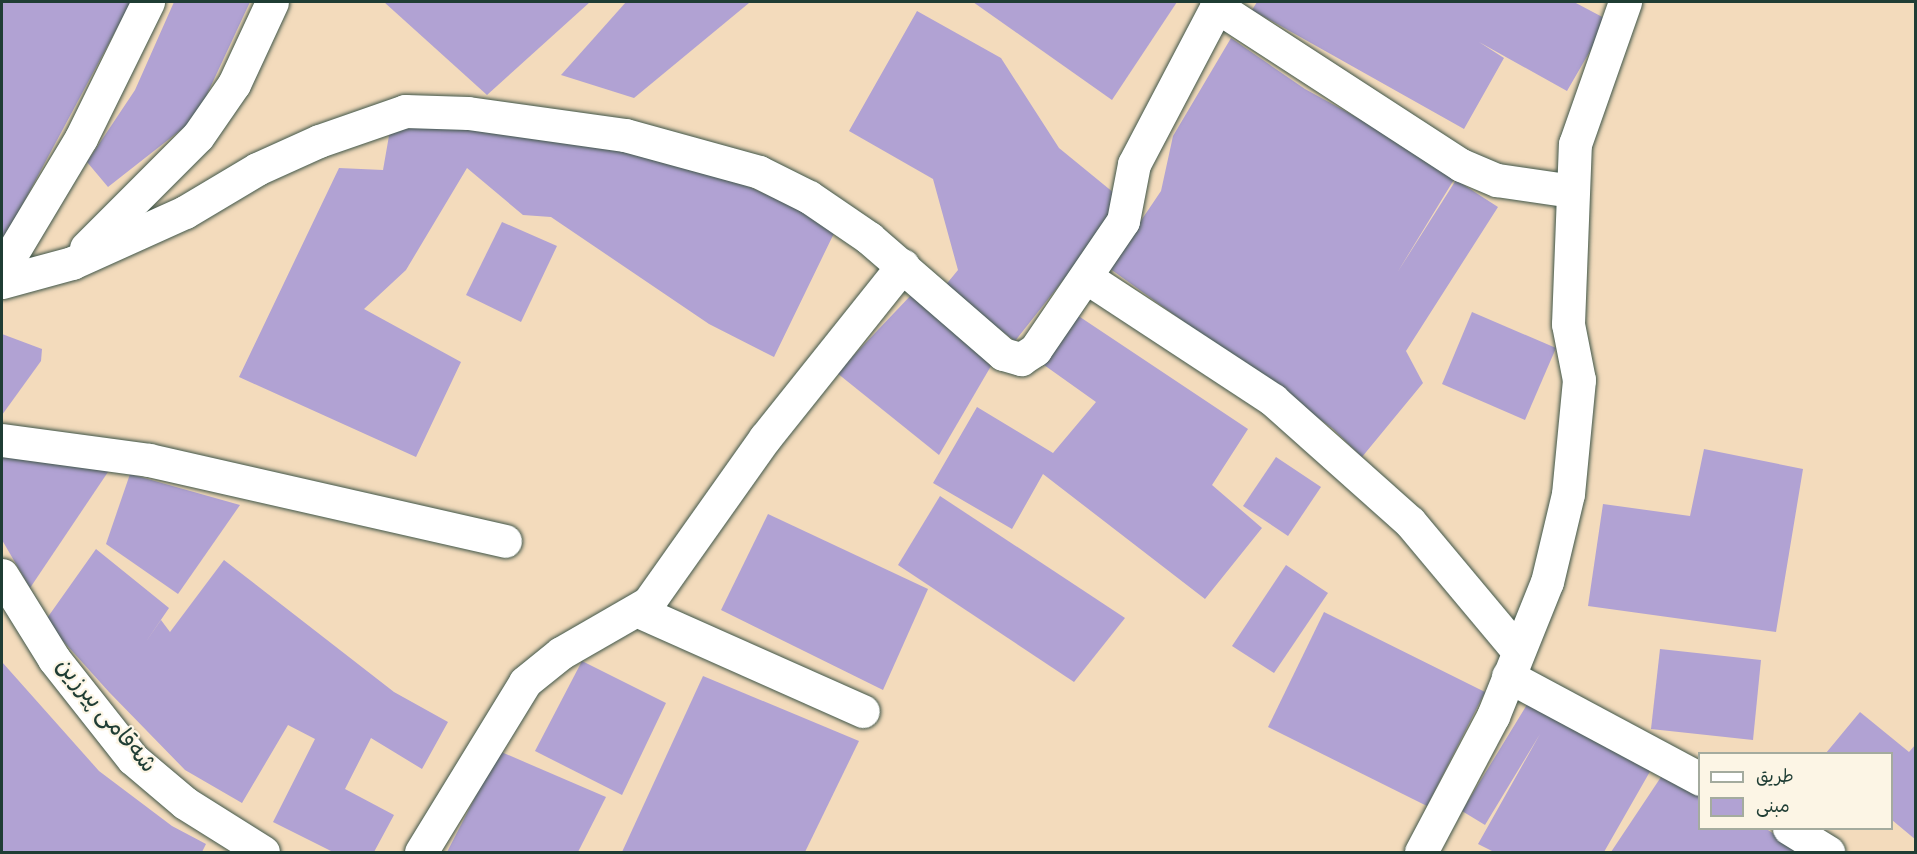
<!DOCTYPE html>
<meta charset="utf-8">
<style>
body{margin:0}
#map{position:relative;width:1917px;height:854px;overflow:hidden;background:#f3dbbc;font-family:Dekko,"Playpen Sans Arabic",sans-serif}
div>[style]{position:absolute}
.building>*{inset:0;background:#b1a2d3}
.roads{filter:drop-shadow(0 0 2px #3f5548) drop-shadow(0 0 2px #3f5548)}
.minor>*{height:33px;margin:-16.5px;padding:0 16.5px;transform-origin:16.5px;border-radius:16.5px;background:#fff}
.tertiary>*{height:33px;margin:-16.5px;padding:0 16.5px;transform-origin:16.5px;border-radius:16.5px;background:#fff}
span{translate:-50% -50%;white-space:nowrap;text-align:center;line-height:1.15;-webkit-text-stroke:4.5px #fcf5e5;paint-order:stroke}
.street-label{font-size:24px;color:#1f3d34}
.frame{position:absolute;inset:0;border:3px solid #1f3d34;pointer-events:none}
.legend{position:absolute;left:1698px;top:752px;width:195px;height:78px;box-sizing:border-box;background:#fcf5e5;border:2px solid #a4ab9e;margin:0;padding:8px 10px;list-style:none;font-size:18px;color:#1f3d34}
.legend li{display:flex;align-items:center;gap:12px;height:30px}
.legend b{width:30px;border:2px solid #a4ab9e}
</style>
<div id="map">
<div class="building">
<i style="clip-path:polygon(2px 2px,131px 2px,18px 213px,2px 259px)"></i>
<i style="clip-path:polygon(174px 2px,250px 2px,196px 118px,108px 187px,87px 162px,135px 90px)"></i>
<i style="clip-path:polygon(384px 2px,590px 2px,487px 95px)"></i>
<i style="clip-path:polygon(626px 2px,748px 2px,749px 3px,634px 98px,561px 75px)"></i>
<i style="clip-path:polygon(973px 2px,1177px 2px,1112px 100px)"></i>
<i style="clip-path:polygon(1257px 2px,1574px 2px,1608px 20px,1567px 91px,1479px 42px,1504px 58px,1464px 129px,1252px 10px)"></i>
<i style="clip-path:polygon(917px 11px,1001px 58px,1059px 148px,1125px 202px,1015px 341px,944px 287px,958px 270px,933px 179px,849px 131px)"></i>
<i style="clip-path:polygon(1231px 38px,1305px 89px,1458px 173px,1397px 273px,1456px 180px,1498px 207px,1406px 351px,1423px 383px,1362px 457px,1332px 428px,1109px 268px,1161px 191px,1173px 136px)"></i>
<i style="clip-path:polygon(489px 121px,698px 165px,838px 225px,774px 357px,709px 324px,551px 217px,523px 215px,467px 168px,406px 270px,364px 309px,461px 362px,416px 457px,239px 377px,339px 168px,383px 170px,390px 130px)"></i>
<i style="clip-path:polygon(502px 222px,557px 246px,521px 322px,466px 295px)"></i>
<i style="clip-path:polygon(914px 292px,991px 366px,939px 455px,837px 373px)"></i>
<i style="clip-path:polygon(1472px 312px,1556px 348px,1525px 420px,1442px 384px)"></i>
<i style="clip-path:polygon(1074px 313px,1248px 429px,1212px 485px,1262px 528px,1205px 599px,1043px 474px,1012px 529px,933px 483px,977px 407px,1053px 453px,1096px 402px,1037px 360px)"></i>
<i style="clip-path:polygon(2px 334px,42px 349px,41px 361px,2px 415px)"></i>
<i style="clip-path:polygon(1704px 449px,1803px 469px,1776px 632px,1588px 606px,1603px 504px,1690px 516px)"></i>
<i style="clip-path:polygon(2px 452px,110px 469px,30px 588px,2px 540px)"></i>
<i style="clip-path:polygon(1276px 457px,1321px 487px,1288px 536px,1243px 506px)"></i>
<i style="clip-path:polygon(130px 474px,240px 505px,178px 594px,106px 544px)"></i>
<i style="clip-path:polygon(940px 496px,1125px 618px,1074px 682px,898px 565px)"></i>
<i style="clip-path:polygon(768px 514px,928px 589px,883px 690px,721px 610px)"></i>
<i style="clip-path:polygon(96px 549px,169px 608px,145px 643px,161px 620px,170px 632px,224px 560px,394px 692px,448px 722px,422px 769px,371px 738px,345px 789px,394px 815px,374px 852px,333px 852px,273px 822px,315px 739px,288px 725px,242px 803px,185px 770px,109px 692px,45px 621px)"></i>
<i style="clip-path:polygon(1286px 565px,1328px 593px,1274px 673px,1232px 646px)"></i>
<i style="clip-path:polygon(1324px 612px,1485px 692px,1427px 806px,1268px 727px)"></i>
<i style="clip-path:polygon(1660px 649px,1761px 660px,1753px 740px,1651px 729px)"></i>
<i style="clip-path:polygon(582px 661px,666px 703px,622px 795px,535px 751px)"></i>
<i style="clip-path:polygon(2px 662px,99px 771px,172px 826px,206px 844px,202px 852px,2px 852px)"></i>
<i style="clip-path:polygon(703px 676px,859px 741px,805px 852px,622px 852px)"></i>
<i style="clip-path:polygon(1531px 698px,1652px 768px,1604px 852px,1494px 852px,1478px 844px,1540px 734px,1485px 825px,1462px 811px)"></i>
<i style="clip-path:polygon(1860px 712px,1909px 752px,1916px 744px,1916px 840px,1892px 820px,1892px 753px,1826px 753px)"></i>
<i style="clip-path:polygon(499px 751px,606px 797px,578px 852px,447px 852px)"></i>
<i style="clip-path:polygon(1669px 765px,1700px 785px,1700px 828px,1765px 828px,1801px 852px,1611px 852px)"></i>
</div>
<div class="roads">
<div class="minor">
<i style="left:1216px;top:6px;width:292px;rotate:33deg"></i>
<i style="left:1461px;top:165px;width:39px;rotate:23deg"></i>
<i style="left:1497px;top:180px;width:76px;rotate:8.3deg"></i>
<i style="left:86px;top:248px;width:158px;rotate:-45deg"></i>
<i style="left:198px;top:136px;width:63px;rotate:-55.3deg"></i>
<i style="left:234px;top:84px;width:90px;rotate:-65.1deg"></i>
<i style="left:2px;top:270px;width:154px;rotate:-59.1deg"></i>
<i style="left:81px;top:138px;width:152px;rotate:-63.8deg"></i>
<i style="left:1086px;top:277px;width:224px;rotate:33.3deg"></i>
<i style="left:1273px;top:400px;width:183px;rotate:41.7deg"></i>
<i style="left:1410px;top:522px;width:167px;rotate:50.1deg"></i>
<i style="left:2px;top:282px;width:73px;rotate:-15.2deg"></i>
<i style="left:72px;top:263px;width:124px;rotate:-24.3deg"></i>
<i style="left:185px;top:212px;width:84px;rotate:-30.8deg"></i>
<i style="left:257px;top:169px;width:68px;rotate:-24.3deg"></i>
<i style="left:319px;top:141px;width:91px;rotate:-19.2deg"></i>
<i style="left:405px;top:111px;width:63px;rotate:1.8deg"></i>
<i style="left:468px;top:113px;width:159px;rotate:8deg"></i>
<i style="left:625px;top:135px;width:139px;rotate:15.4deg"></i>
<i style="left:759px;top:172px;width:56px;rotate:26.6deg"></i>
<i style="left:809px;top:197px;width:73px;rotate:34.3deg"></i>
<i style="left:869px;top:238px;width:177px;rotate:40.9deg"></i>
<i style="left:1003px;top:354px;width:19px;rotate:16deg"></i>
<i style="left:1021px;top:359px;width:17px;rotate:-33deg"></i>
<i style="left:1035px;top:350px;width:156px;rotate:-55.7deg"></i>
<i style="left:1123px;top:221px;width:58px;rotate:-79.1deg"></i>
<i style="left:1134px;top:164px;width:183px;rotate:-62.3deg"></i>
<i style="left:2px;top:440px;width:148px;rotate:7.7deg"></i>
<i style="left:149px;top:460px;width:365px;rotate:12.8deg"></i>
<i style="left:638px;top:611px;width:246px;rotate:24deg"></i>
<i style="left:1508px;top:676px;width:218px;rotate:28.2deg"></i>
<i style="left:1789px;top:828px;width:46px;rotate:31.6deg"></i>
<i style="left:421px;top:852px;width:199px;rotate:-58.5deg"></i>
<i style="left:525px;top:682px;width:46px;rotate:-38.9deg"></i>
<i style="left:561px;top:653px;width:100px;rotate:-29.9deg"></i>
<i style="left:648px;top:603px;width:202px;rotate:-54.7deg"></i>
<i style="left:765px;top:438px;width:221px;rotate:-51.4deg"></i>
<i style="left:1421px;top:852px;width:154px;rotate:-62.1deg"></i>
<i style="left:1493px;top:716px;width:144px;rotate:-68.1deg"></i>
<i style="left:1547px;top:582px;width:90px;rotate:-76.6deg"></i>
<i style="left:1568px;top:494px;width:115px;rotate:-84.5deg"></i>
<i style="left:1579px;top:380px;width:57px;rotate:-101.1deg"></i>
<i style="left:1568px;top:324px;width:180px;rotate:-87.8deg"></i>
<i style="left:1575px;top:144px;width:151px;rotate:-70.6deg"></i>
</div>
<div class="tertiary">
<i style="left:2px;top:575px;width:99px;rotate:58.2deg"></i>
<i style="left:54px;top:659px;width:127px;rotate:51.7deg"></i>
<i style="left:133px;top:759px;width:68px;rotate:40.2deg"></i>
<i style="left:185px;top:803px;width:92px;rotate:32.1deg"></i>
</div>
</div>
<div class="street-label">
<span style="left:104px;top:717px;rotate:50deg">شەقامی پیرزین</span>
</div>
<div class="frame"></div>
<ul class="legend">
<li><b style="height:8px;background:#fff"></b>طريق</li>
<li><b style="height:16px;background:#b1a2d3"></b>مبنى</li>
</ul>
</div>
